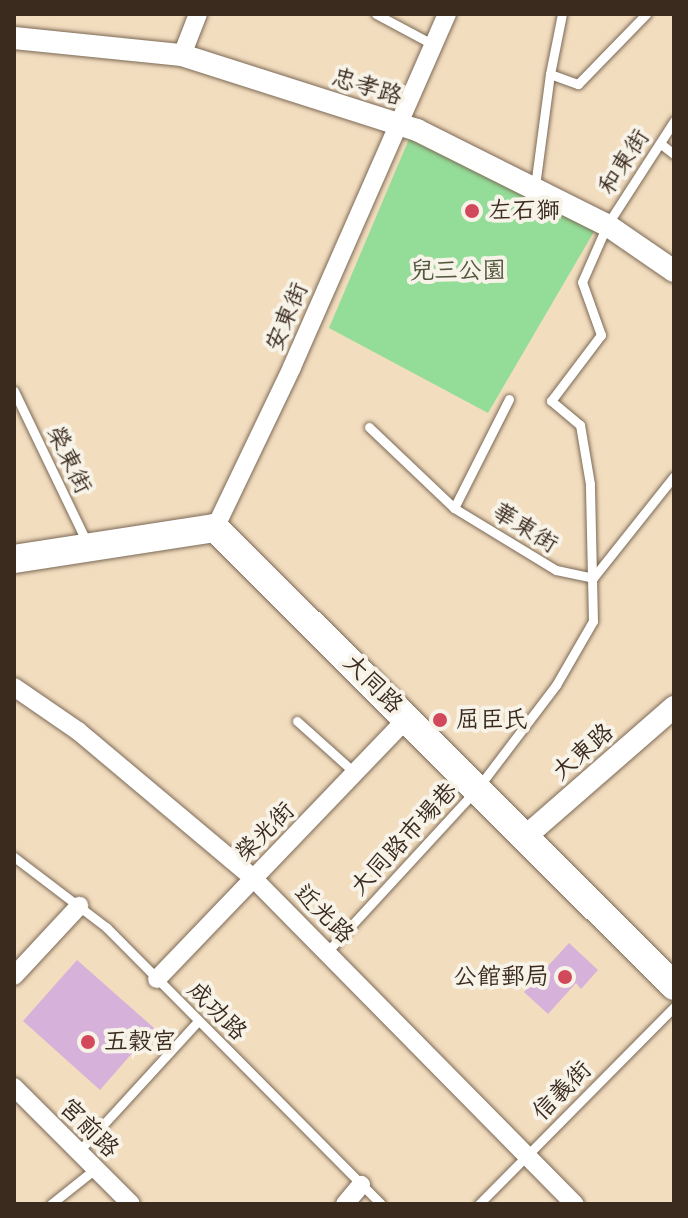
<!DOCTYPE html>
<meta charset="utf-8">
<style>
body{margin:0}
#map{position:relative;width:688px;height:1218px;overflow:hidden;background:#f3ddbf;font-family:"Balsamiq Sans","LXGW WenKai TC",sans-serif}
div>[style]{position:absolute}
.green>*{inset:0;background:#94dd98}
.building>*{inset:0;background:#d6b1d9}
.roads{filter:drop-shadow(0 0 2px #7b6956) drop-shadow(0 0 2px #7b6956)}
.service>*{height:9px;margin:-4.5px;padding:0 4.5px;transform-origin:4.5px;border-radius:4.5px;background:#fff}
.minor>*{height:18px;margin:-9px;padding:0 9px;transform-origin:9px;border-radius:9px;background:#fff}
.tertiary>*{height:22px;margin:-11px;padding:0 11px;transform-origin:11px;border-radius:11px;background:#fff}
.primary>*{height:28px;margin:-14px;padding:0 14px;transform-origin:14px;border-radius:14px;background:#fff}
.dots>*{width:22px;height:22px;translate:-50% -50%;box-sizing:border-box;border:4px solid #f7f3e8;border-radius:50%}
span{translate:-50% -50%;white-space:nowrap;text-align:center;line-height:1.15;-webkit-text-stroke:8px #f7f3e8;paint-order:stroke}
.street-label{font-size:24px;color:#3b2a1e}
.poi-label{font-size:24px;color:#3b2a1e}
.left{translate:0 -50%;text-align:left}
.right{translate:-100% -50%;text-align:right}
.park-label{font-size:24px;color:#51573c}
.frame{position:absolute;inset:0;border:16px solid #3b2a1e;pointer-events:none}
</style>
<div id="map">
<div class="green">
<i style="clip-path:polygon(409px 139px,595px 230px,488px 413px,329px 328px)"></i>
</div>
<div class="building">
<i style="clip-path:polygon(569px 943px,598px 970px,581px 989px,576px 983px,548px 1014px,524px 992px)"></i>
<i style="clip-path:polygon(77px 960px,154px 1028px,100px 1090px,23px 1021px)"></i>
</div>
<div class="roads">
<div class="service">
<i style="left:376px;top:14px;width:66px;rotate:28.1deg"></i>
<i style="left:550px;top:74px;width:30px;rotate:20deg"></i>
<i style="left:578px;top:84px;width:98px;rotate:-45.8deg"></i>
<i style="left:661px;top:144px;width:16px;rotate:38deg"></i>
<i style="left:535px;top:186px;width:113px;rotate:-82.4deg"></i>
<i style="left:550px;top:74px;width:61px;rotate:-78.7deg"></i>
<i style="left:14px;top:391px;width:169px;rotate:64.3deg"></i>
<i style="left:369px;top:427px;width:117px;rotate:43.6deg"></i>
<i style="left:454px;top:508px;width:119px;rotate:31.3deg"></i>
<i style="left:556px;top:570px;width:38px;rotate:12deg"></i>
<i style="left:593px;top:578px;width:130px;rotate:-51.5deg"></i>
<i style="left:454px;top:508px;width:122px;rotate:-63.2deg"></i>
<i style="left:297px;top:721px;width:79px;rotate:41.9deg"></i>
<i style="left:14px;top:857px;width:116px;rotate:37.3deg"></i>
<i style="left:106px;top:927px;width:390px;rotate:45.2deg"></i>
<i style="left:327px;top:952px;width:222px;rotate:-47.4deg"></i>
<i style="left:477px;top:789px;width:131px;rotate:-52.8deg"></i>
<i style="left:556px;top:685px;width:74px;rotate:-60deg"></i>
<i style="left:593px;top:621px;width:137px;rotate:-91.3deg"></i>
<i style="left:590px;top:484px;width:60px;rotate:-99.6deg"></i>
<i style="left:580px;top:425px;width:38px;rotate:-140deg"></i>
<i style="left:551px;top:401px;width:83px;rotate:-52.9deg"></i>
<i style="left:601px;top:335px;width:56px;rotate:-109.7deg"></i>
<i style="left:582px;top:282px;width:62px;rotate:-66.3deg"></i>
<i style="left:607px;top:225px;width:124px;rotate:-57.2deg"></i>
<i style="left:79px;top:1151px;width:176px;rotate:-47.5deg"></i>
<i style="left:51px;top:1204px;width:56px;rotate:-38.5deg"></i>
<i style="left:479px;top:1204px;width:277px;rotate:-45.3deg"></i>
</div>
<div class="minor">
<i style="left:182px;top:55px;width:44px;rotate:-68.7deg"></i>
<i style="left:215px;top:528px;width:178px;rotate:-64.4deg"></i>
<i style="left:292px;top:367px;width:386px;rotate:-66.3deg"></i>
<i style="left:14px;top:687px;width:78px;rotate:34.5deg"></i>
<i style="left:78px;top:731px;width:229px;rotate:40deg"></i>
<i style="left:253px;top:878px;width:458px;rotate:45.4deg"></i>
<i style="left:14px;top:976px;width:96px;rotate:-47.1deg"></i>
<i style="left:157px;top:979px;width:361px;rotate:-46.2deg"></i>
<i style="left:14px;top:1087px;width:165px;rotate:45deg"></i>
<i style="left:345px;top:1204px;width:25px;rotate:-50deg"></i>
</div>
<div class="tertiary">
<i style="left:14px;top:38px;width:169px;rotate:5.8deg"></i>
<i style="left:182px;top:55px;width:247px;rotate:17.7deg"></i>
<i style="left:417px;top:130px;width:212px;rotate:26.6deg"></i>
<i style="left:607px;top:225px;width:81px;rotate:34.5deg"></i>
<i style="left:525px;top:837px;width:198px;rotate:-41.1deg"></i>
</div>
<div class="primary">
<i style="left:14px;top:559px;width:203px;rotate:-8.8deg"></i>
<i style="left:215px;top:528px;width:648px;rotate:44.94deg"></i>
</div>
</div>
<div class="dots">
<i style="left:472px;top:211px;background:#d1495b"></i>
<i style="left:440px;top:720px;background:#d1495b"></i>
<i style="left:565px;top:977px;background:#d1495b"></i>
<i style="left:88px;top:1042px;background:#d1495b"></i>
</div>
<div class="street-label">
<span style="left:367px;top:87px;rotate:17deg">忠孝路</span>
<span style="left:624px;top:162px;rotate:-57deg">和東街</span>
<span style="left:287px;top:317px;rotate:-67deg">安東街</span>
<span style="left:69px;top:460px;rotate:64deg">榮東街</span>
<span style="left:525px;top:528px;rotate:32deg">華東街</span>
<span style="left:373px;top:684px;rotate:45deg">大同路</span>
<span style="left:583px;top:752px;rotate:-41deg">大東路</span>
<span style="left:265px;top:832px;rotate:-45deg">榮光街</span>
<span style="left:404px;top:839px;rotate:-47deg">大同路市場巷</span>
<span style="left:324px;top:914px;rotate:45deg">近光路</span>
<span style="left:217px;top:1011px;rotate:45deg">成功路</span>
<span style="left:562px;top:1091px;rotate:-45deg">信義街</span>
<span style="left:89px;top:1128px;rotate:45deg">宮前路</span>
</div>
<div class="poi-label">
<span class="left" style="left:488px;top:211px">左石獅</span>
<span class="left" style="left:456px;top:720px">屈臣氏</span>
<span class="right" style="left:549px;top:977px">公館郵局</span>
<span class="left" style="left:104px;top:1042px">五穀宮</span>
</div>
<div class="park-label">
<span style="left:458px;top:271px">兒三公園</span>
</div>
<div class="frame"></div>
</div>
